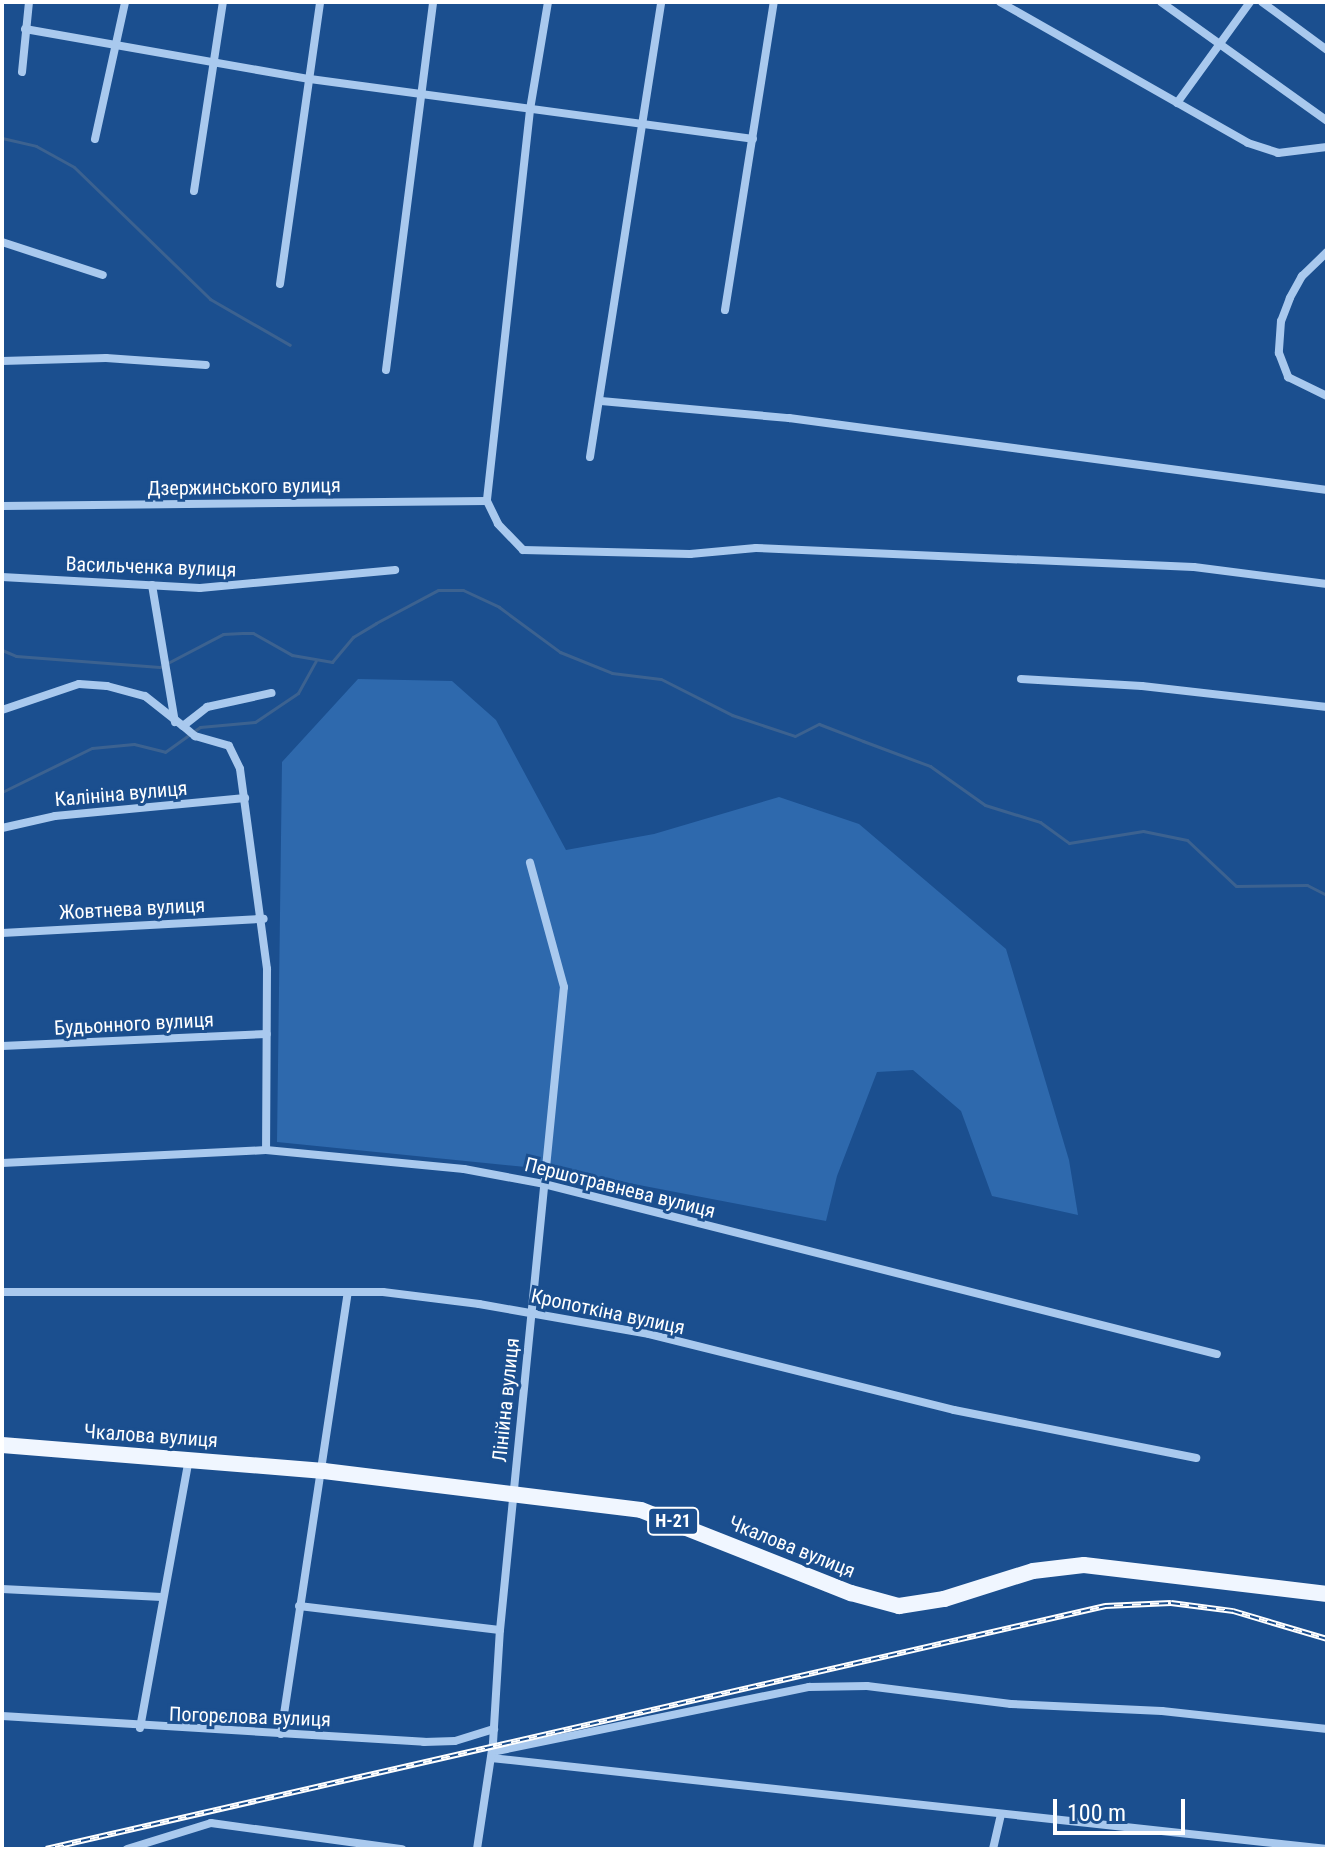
<!DOCTYPE html>
<meta charset="utf-8">
<style>
body{margin:0}
#map{position:relative;width:1329px;height:1851px;overflow:hidden;background:#1b4f8f;font-family:"Roboto Condensed",sans-serif}
div>[style]{position:absolute}
.green>*{inset:0;background:#2e69ad}
.stream>*{height:3px;margin:-1.5px;padding:0 1.5px;transform-origin:1.5px;border-radius:1.5px;background:#3c6290}
.street>*{height:8px;margin:-4px;padding:0 4px;transform-origin:4px;border-radius:4px;background:#a9c9ee}
.primary>*{height:16px;margin:-8px;padding:0 8px;transform-origin:8px;border-radius:8px;background:#f0f6ff}
.rail>*{height:6px;margin-top:-3px;transform-origin:0;background:repeating-linear-gradient(90deg,#1b4f8f 0 9px,#fff 0 18px);box-sizing:border-box;border-block:2px solid #fff}
span{translate:-50% -50%;white-space:nowrap;text-align:center;line-height:1.15;-webkit-text-stroke:6px #1b4f8f;paint-order:stroke}
.shield-label span{padding:2px 6px;background:#1b4f8f;border:2px solid;border-radius:6px;-webkit-text-stroke-width:0}
.shield-label{font-size:18px;color:#fff;font-weight:700}
.street-label{font-size:20px;color:#fff}
.frame{position:absolute;inset:0;border:4px solid #fff;pointer-events:none}
.scale{position:absolute;left:1053px;top:1799px;width:132px;height:36px;box-sizing:border-box;border:4px solid #fff;border-top:0;padding-left:10px;font-size:24px;line-height:28px;white-space:nowrap;color:#fff;-webkit-text-stroke:6px #1b4f8f;paint-order:stroke}
</style>
<div id="map">
<div class="green">
<i style="clip-path:polygon(358px 679px,452px 681px,496px 720px,566px 850px,654px 834px,779px 797px,859px 824px,1006px 949px,1069px 1160px,1078px 1215px,992px 1196px,961px 1111px,913px 1070px,877px 1072px,837px 1176px,826px 1221px,566px 1171px,277px 1142px,282px 762px)"></i>
</div>
<div class="stream">
<i style="left:2px;top:138px;width:35px;rotate:13deg"></i>
<i style="left:36px;top:146px;width:43px;rotate:28.9deg"></i>
<i style="left:74px;top:167px;width:190px;rotate:44.1deg"></i>
<i style="left:210px;top:299px;width:92px;rotate:29.9deg"></i>
<i style="left:2px;top:650px;width:15px;rotate:23deg"></i>
<i style="left:16px;top:656px;width:144px;rotate:4.4deg"></i>
<i style="left:160px;top:667px;width:71px;rotate:-27.6deg"></i>
<i style="left:223px;top:634px;width:19px;rotate:-3deg"></i>
<i style="left:242px;top:633px;width:11px"></i>
<i style="left:253px;top:633px;width:45px;rotate:29.4deg"></i>
<i style="left:292px;top:655px;width:41px;rotate:9.9deg"></i>
<i style="left:332px;top:662px;width:33px;rotate:-50deg"></i>
<i style="left:353px;top:637px;width:27px;rotate:-31deg"></i>
<i style="left:376px;top:623px;width:70px;rotate:-28deg"></i>
<i style="left:438px;top:590px;width:25px"></i>
<i style="left:463px;top:590px;width:40px;rotate:25deg"></i>
<i style="left:499px;top:607px;width:76px;rotate:36.4deg"></i>
<i style="left:560px;top:652px;width:56px;rotate:22deg"></i>
<i style="left:612px;top:673px;width:49px;rotate:7deg"></i>
<i style="left:661px;top:679px;width:80px;rotate:26.9deg"></i>
<i style="left:732px;top:715px;width:66px;rotate:18.4deg"></i>
<i style="left:795px;top:736px;width:27px;rotate:-27deg"></i>
<i style="left:819px;top:724px;width:47px;rotate:21.1deg"></i>
<i style="left:863px;top:741px;width:72px;rotate:20.5deg"></i>
<i style="left:930px;top:766px;width:67px;rotate:35.3deg"></i>
<i style="left:985px;top:805px;width:58px;rotate:17.2deg"></i>
<i style="left:1040px;top:822px;width:36px;rotate:36deg"></i>
<i style="left:1069px;top:843px;width:75px;rotate:-9.2deg"></i>
<i style="left:1143px;top:831px;width:45px;rotate:11.6deg"></i>
<i style="left:1187px;top:840px;width:67px;rotate:43.2deg"></i>
<i style="left:1236px;top:886px;width:71px;rotate:-0.8deg"></i>
<i style="left:1307px;top:885px;width:22px;rotate:27deg"></i>
<i style="left:2px;top:792px;width:100px;rotate:-26.1deg"></i>
<i style="left:92px;top:748px;width:42px;rotate:-5.4deg"></i>
<i style="left:134px;top:744px;width:32px;rotate:14deg"></i>
<i style="left:165px;top:752px;width:43px;rotate:-35.5deg"></i>
<i style="left:200px;top:727px;width:55px;rotate:-5.2deg"></i>
<i style="left:255px;top:722px;width:52px;rotate:-34deg"></i>
<i style="left:298px;top:693px;width:37px;rotate:-61deg"></i>
</div>
<div class="street">
<i style="left:548px;top:2px;width:109px;rotate:99.5deg"></i>
<i style="left:530px;top:110px;width:393px;rotate:96.3deg"></i>
<i style="left:487px;top:501px;width:25px;rotate:64deg"></i>
<i style="left:498px;top:524px;width:36px;rotate:46deg"></i>
<i style="left:523px;top:550px;width:167px;rotate:1.4deg"></i>
<i style="left:690px;top:554px;width:66px;rotate:-5.2deg"></i>
<i style="left:756px;top:548px;width:438px;rotate:2.5deg"></i>
<i style="left:1194px;top:567px;width:134px;rotate:7.3deg"></i>
<i style="left:1000px;top:2px;width:285px;rotate:29.6deg"></i>
<i style="left:1248px;top:143px;width:32px;rotate:18deg"></i>
<i style="left:1278px;top:153px;width:49px;rotate:-7deg"></i>
<i style="left:1161px;top:2px;width:204px;rotate:35.6deg"></i>
<i style="left:1262px;top:2px;width:81px;rotate:36.4deg"></i>
<i style="left:25px;top:29px;width:289px;rotate:10deg"></i>
<i style="left:310px;top:79px;width:447px;rotate:7.7deg"></i>
<i style="left:22px;top:72px;width:70px;rotate:-84.3deg"></i>
<i style="left:1177px;top:103px;width:125px;rotate:-54.1deg"></i>
<i style="left:95px;top:139px;width:140px;rotate:-77.6deg"></i>
<i style="left:194px;top:191px;width:191px;rotate:-81.3deg"></i>
<i style="left:2px;top:242px;width:106px;rotate:18.1deg"></i>
<i style="left:1327px;top:252px;width:35px;rotate:136deg"></i>
<i style="left:1302px;top:276px;width:25px;rotate:119deg"></i>
<i style="left:1290px;top:298px;width:25px;rotate:111deg"></i>
<i style="left:1281px;top:321px;width:32px;rotate:94deg"></i>
<i style="left:1279px;top:353px;width:26px;rotate:69deg"></i>
<i style="left:1288px;top:377px;width:43px;rotate:26deg"></i>
<i style="left:280px;top:284px;width:285px;rotate:-81.9deg"></i>
<i style="left:725px;top:310px;width:312px;rotate:-81deg"></i>
<i style="left:2px;top:361px;width:104px;rotate:-1.7deg"></i>
<i style="left:106px;top:358px;width:100px;rotate:4deg"></i>
<i style="left:386px;top:370px;width:371px;rotate:-82.7deg"></i>
<i style="left:601px;top:401px;width:189px;rotate:5.2deg"></i>
<i style="left:789px;top:418px;width:543px;rotate:7.62deg"></i>
<i style="left:590px;top:457px;width:461px;rotate:-81.1deg"></i>
<i style="left:2px;top:506px;width:485px;rotate:-0.6deg"></i>
<i style="left:2px;top:577px;width:198px;rotate:3.2deg"></i>
<i style="left:200px;top:588px;width:196px;rotate:-5.3deg"></i>
<i style="left:152px;top:585px;width:139px;rotate:80.5deg"></i>
<i style="left:1021px;top:679px;width:121px;rotate:3.3deg"></i>
<i style="left:1142px;top:686px;width:186px;rotate:6.5deg"></i>
<i style="left:2px;top:710px;width:81px;rotate:-18.7deg"></i>
<i style="left:79px;top:684px;width:28px;rotate:4deg"></i>
<i style="left:107px;top:686px;width:39px;rotate:15deg"></i>
<i style="left:145px;top:696px;width:48px;rotate:38.3deg"></i>
<i style="left:183px;top:726px;width:31px;rotate:-38deg"></i>
<i style="left:207px;top:707px;width:66px;rotate:-12.3deg"></i>
<i style="left:183px;top:726px;width:16px;rotate:40deg"></i>
<i style="left:195px;top:736px;width:35px;rotate:16deg"></i>
<i style="left:229px;top:746px;width:25px;rotate:64deg"></i>
<i style="left:240px;top:769px;width:202px;rotate:82.3deg"></i>
<i style="left:267px;top:969px;width:181px;rotate:90.3deg"></i>
<i style="left:2px;top:828px;width:54px;rotate:-12.8deg"></i>
<i style="left:55px;top:816px;width:191px;rotate:-5.4deg"></i>
<i style="left:2px;top:933px;width:262px;rotate:-3.1deg"></i>
<i style="left:2px;top:1046px;width:265px;rotate:-2.6deg"></i>
<i style="left:2px;top:1163px;width:264px;rotate:-2.8deg"></i>
<i style="left:266px;top:1150px;width:199px;rotate:5.5deg"></i>
<i style="left:464px;top:1169px;width:81px;rotate:10.6deg"></i>
<i style="left:544px;top:1184px;width:694px;rotate:14.18deg"></i>
<i style="left:2px;top:1292px;width:381px"></i>
<i style="left:383px;top:1292px;width:97px;rotate:7.1deg"></i>
<i style="left:479px;top:1304px;width:173px;rotate:10deg"></i>
<i style="left:649px;top:1334px;width:314px;rotate:14deg"></i>
<i style="left:954px;top:1410px;width:247px;rotate:11.2deg"></i>
<i style="left:2px;top:1589px;width:160px;rotate:2.9deg"></i>
<i style="left:299px;top:1606px;width:202px;rotate:6.8deg"></i>
<i style="left:2px;top:1716px;width:423px;rotate:3.5deg"></i>
<i style="left:424px;top:1742px;width:31px;rotate:-2deg"></i>
<i style="left:455px;top:1741px;width:41px;rotate:-17.1deg"></i>
<i style="left:140px;top:1728px;width:274px;rotate:-79.7deg"></i>
<i style="left:281px;top:1734px;width:447px;rotate:-81.4deg"></i>
<i style="left:492px;top:1752px;width:324px;rotate:-11.6deg"></i>
<i style="left:809px;top:1687px;width:58px;rotate:-1deg"></i>
<i style="left:867px;top:1686px;width:145px;rotate:7.1deg"></i>
<i style="left:1011px;top:1704px;width:151px;rotate:2.7deg"></i>
<i style="left:1162px;top:1711px;width:166px;rotate:6.2deg"></i>
<i style="left:491px;top:1758px;width:841px;rotate:6.21deg"></i>
<i style="left:127px;top:1849px;width:88px;rotate:-17.2deg"></i>
<i style="left:211px;top:1823px;width:193px;rotate:7.8deg"></i>
<i style="left:477px;top:1849px;width:107px;rotate:-81.4deg"></i>
<i style="left:493px;top:1743px;width:113px;rotate:-86.5deg"></i>
<i style="left:500px;top:1630px;width:646px;rotate:-84.32deg"></i>
<i style="left:564px;top:987px;width:129px;rotate:-105.3deg"></i>
<i style="left:993px;top:1849px;width:35px;rotate:-77deg"></i>
</div>
<div class="primary">
<i style="left:2px;top:1445px;width:323px;rotate:4.6deg"></i>
<i style="left:324px;top:1471px;width:319px;rotate:7deg"></i>
<i style="left:641px;top:1510px;width:226px;rotate:21.6deg"></i>
<i style="left:851px;top:1593px;width:50px;rotate:15.2deg"></i>
<i style="left:899px;top:1606px;width:46px;rotate:-8.8deg"></i>
<i style="left:944px;top:1599px;width:93px;rotate:-17.5deg"></i>
<i style="left:1033px;top:1571px;width:51px;rotate:-6.7deg"></i>
<i style="left:1084px;top:1565px;width:245px;rotate:6.8deg"></i>
</div>
<div class="rail">
<i style="left:46px;top:1849px;width:1087px;rotate:-12.92deg"></i>
<i style="left:1105px;top:1606px;width:66px;rotate:-2.6deg"></i>
<i style="left:1171px;top:1603px;width:63px;rotate:7.4deg"></i>
<i style="left:1233px;top:1611px;width:98px;rotate:16.6deg"></i>
</div>
<div class="shield-label">
<span style="left:673px;top:1521px">Н-21</span>
</div>
<div class="street-label">
<span style="left:244px;top:487px;rotate:-1deg">Дзержинського вулиця</span>
<span style="left:151px;top:567px;rotate:2deg">Васильченка вулиця</span>
<span style="left:121px;top:794px;rotate:-5deg">Калініна вулиця</span>
<span style="left:132px;top:909px;rotate:-3deg">Жовтнева вулиця</span>
<span style="left:134px;top:1024px;rotate:-3deg">Будьонного вулиця</span>
<span style="left:620px;top:1188px;rotate:14deg">Першотравнева вулиця</span>
<span style="left:608px;top:1312px;rotate:12deg">Кропоткіна вулиця</span>
<span style="left:506px;top:1400px;rotate:-84deg">Лінійна вулиця</span>
<span style="left:151px;top:1436px;rotate:4deg">Чкалова вулиця</span>
<span style="left:792px;top:1547px;rotate:22deg">Чкалова вулиця</span>
<span style="left:250px;top:1717px;rotate:2deg">Погорєлова вулиця</span>
</div>
<div class="frame"></div>
<div class="scale">100 m</div>
</div>
